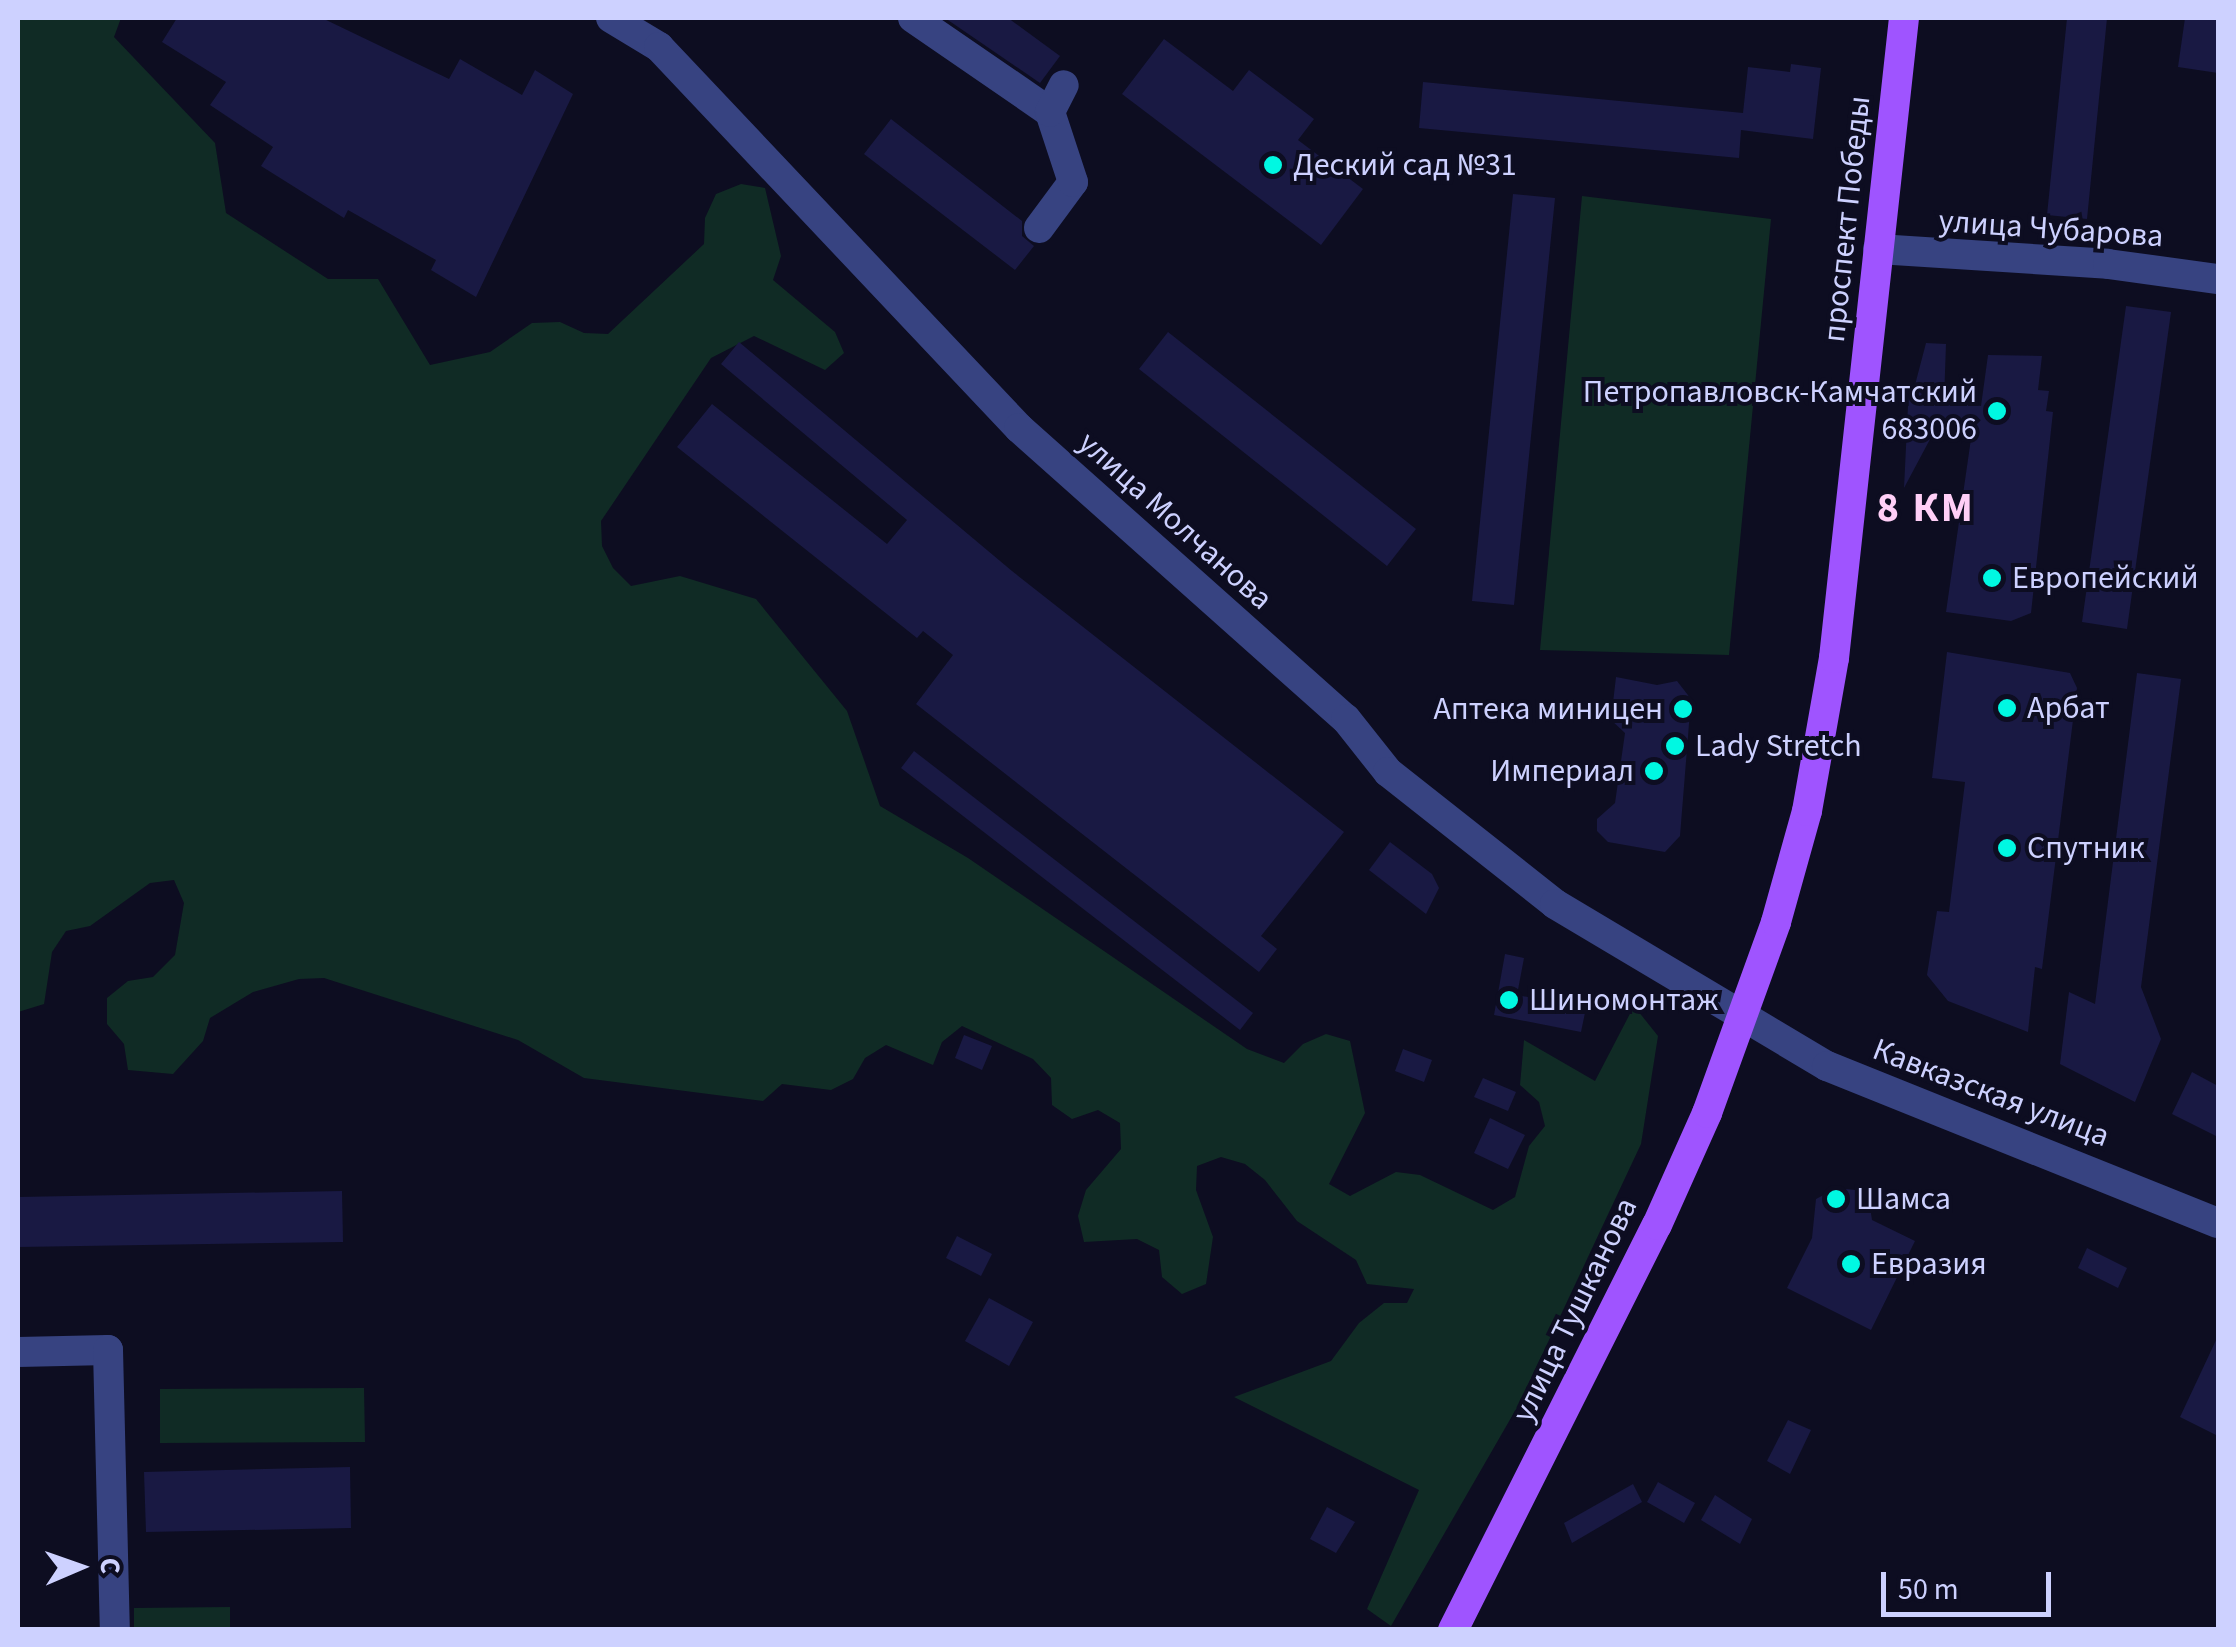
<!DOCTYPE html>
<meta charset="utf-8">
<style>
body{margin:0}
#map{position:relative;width:2236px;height:1647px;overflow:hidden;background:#0d0d21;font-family:"Source Sans 3",sans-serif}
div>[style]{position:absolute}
.green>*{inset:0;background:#102b25}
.building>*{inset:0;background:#191943}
.minor>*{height:30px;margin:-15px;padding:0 15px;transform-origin:15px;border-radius:15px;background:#374381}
.major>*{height:30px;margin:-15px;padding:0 15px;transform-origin:15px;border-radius:15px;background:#9f54ff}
.dots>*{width:28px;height:28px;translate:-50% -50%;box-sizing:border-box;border:5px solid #0d0d21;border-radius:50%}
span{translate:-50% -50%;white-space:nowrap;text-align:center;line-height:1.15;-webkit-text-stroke:8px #0d0d21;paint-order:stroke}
.poi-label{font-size:32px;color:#cdd1ff}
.left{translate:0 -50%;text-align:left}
.right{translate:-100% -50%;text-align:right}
.street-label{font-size:32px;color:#cdd1ff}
.district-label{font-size:42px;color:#ffcff7;font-weight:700;letter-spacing:2.5px}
.frame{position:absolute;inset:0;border:20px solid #cdd1ff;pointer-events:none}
.north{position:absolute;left:30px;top:1517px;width:100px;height:100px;-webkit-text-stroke:8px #0d0d21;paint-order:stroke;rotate:88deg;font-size:28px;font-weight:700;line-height:40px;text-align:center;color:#cdd1ff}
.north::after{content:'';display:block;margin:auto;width:35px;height:45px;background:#cdd1ff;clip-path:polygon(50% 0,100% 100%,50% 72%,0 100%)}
.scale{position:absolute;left:1881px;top:1572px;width:170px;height:45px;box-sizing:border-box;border:5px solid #cdd1ff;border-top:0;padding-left:12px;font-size:30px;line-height:35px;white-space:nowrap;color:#cdd1ff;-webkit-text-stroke:8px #0d0d21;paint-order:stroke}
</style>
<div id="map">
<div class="green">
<i style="clip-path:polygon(18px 18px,121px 18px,114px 37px,215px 143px,226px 213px,328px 279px,378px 279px,430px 365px,490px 352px,532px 323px,560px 322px,584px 333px,608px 334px,704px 244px,705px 218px,716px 194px,741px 184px,765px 188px,781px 256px,773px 280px,835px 332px,844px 353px,825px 370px,754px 336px,711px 358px,601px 521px,602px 546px,613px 568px,631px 586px,680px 576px,756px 599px,847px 711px,880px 806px,968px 858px,1247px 1049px,1284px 1063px,1303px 1044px,1326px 1034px,1350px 1041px,1365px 1113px,1329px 1184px,1350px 1196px,1396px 1172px,1420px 1175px,1493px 1210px,1515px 1197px,1529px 1146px,1545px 1126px,1539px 1102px,1520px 1085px,1524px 1040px,1595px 1081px,1634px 1006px,1658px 1036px,1641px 1144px,1519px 1404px,1391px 1626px,1367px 1609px,1419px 1490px,1234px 1397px,1331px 1361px,1359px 1323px,1384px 1303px,1407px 1303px,1414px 1289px,1367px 1284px,1356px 1260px,1297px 1221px,1265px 1180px,1245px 1164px,1221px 1157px,1197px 1166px,1196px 1190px,1213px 1237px,1206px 1284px,1182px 1294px,1162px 1277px,1159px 1250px,1137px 1239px,1084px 1242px,1078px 1216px,1086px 1190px,1121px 1149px,1120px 1123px,1098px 1110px,1072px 1119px,1052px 1105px,1051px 1078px,1033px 1059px,962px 1026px,942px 1042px,933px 1065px,886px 1045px,865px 1058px,853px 1079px,831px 1090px,782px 1084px,763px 1101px,584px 1078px,518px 1040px,324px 978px,299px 979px,253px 992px,210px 1018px,203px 1041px,173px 1074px,128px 1070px,124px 1044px,107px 1024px,107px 998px,128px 981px,153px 977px,175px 955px,184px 903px,174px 880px,150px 883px,90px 926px,66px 931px,52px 952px,44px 1004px,18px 1012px)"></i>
<i style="clip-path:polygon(1582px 196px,1771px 219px,1729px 655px,1540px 650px)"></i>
<i style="clip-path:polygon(364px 1388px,365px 1442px,160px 1443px,160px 1389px)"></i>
<i style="clip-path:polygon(230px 1607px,230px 1629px,134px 1629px,134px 1608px)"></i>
</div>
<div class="building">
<i style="clip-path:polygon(177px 18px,322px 18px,449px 79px,460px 59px,522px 95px,535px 70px,573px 94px,476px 297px,431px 270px,436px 260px,348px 210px,344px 218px,261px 166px,273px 147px,210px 105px,226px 82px,162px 42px)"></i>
<i style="clip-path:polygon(945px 18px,1008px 18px,1060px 56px,1040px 83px)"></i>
<i style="clip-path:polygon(2067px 18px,2107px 18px,2087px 219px,2047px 215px)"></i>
<i style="clip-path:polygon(2185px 18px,2218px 18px,2218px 73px,2178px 67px)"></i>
<i style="clip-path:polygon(1164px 39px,1233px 91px,1249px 70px,1314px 119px,1298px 140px,1363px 189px,1321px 245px,1122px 94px)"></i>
<i style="clip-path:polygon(1791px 64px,1821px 68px,1813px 139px,1741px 130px,1739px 158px,1419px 128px,1423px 82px,1743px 113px,1748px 67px,1790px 72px)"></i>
<i style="clip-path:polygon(891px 119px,1022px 221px,1022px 236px,1034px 246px,1015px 270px,864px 154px)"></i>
<i style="clip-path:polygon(1513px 194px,1555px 198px,1514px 605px,1472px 601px)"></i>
<i style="clip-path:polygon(2126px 306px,2171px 312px,2127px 629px,2082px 622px)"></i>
<i style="clip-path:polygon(1168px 332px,1416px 529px,1387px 566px,1139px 369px)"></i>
<i style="clip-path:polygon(739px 342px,1012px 571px,1344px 832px,1261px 936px,1277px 949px,1259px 972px,916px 704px,953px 655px,923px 631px,917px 638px,677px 447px,712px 404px,887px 544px,907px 520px,721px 364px)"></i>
<i style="clip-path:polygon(1926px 343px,1946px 344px,1944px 401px,1981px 406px,1988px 355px,2042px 356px,2038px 390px,2049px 391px,2046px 411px,2053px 412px,2031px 613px,2011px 621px,1946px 612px,1973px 425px,1936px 428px,1904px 488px,1909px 385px,1915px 385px)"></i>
<i style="clip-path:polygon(1947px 652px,2070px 673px,2077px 688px,2042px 969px,2035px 967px,2028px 1032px,1948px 1001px,1927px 975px,1937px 911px,1949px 912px,1965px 782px,1932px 778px)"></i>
<i style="clip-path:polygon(2137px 673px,2181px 679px,2141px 987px,2161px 1039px,2135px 1102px,2060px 1064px,2069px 992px,2095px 1004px)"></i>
<i style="clip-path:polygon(1616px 677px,1657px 685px,1677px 681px,1691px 699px,1680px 836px,1665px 852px,1608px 842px,1597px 831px,1597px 819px,1615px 803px,1625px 733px,1611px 720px)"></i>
<i style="clip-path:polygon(914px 751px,1253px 1013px,1240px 1030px,901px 768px)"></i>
<i style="clip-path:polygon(1390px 842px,1432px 874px,1439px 888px,1426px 914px,1369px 870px)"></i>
<i style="clip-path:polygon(1505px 954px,1524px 958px,1517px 995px,1586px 1008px,1581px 1032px,1494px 1015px)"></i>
<i style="clip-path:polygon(964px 1035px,992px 1046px,982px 1070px,955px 1058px)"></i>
<i style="clip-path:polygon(1403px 1049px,1432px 1060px,1424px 1082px,1395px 1071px)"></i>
<i style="clip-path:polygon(2192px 1072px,2218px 1086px,2218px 1137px,2172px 1114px)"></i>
<i style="clip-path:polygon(1483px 1078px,1516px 1092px,1508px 1111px,1474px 1097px)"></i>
<i style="clip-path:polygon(1490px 1118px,1525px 1135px,1508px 1169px,1474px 1153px)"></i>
<i style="clip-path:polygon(1837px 1188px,1855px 1190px,1869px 1201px,1872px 1220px,1915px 1241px,1871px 1330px,1787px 1288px,1812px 1238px,1816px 1199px)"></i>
<i style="clip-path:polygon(342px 1191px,343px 1242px,18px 1247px,18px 1197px)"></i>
<i style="clip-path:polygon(957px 1236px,992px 1254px,981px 1276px,946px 1258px)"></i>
<i style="clip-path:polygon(2087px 1248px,2127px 1268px,2118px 1288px,2078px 1268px)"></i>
<i style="clip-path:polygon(989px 1298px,1033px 1322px,1009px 1366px,965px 1341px)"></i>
<i style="clip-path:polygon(2218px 1336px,2218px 1436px,2180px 1417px)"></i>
<i style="clip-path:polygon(1788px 1420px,1811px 1430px,1790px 1474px,1767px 1461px)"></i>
<i style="clip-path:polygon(350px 1467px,351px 1528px,146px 1532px,144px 1472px)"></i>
<i style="clip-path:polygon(1658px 1482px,1695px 1503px,1684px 1523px,1647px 1502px)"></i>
<i style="clip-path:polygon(1633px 1484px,1642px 1502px,1572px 1543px,1564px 1523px)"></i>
<i style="clip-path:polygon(1715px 1495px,1752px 1519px,1740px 1544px,1701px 1520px)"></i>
<i style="clip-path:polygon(1327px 1507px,1355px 1522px,1336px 1553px,1310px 1539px)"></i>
</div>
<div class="minor">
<i style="left:611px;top:18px;width:56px;rotate:31.1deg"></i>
<i style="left:659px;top:47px;width:524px;rotate:46.62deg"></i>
<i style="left:1019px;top:428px;width:438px;rotate:41.7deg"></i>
<i style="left:1346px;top:719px;width:68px;rotate:51.6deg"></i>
<i style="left:1388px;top:772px;width:213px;rotate:38.3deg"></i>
<i style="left:1555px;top:904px;width:317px;rotate:30.8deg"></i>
<i style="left:1827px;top:1066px;width:421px;rotate:21.9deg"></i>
<i style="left:913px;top:18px;width:166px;rotate:34.5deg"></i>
<i style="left:1039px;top:228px;width:57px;rotate:-53.5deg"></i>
<i style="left:1073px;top:182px;width:74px;rotate:-108.2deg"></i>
<i style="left:1050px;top:112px;width:30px;rotate:-63deg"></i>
<i style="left:1878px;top:249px;width:230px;rotate:3.7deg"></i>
<i style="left:2108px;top:264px;width:111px;rotate:7.8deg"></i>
<i style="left:18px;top:1352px;width:90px;rotate:-1.3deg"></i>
<i style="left:108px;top:1350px;width:280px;rotate:88.6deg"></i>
</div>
<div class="major">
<i style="left:1453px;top:1630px;width:453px;rotate:-63.3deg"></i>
<i style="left:1657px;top:1225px;width:123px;rotate:-65.9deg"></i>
<i style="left:1707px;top:1113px;width:203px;rotate:-70.1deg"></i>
<i style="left:1776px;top:922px;width:115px;rotate:-74.4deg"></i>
<i style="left:1807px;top:811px;width:155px;rotate:-80deg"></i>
<i style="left:1834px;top:658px;width:644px;rotate:-83.76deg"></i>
</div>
<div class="dots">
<i style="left:1273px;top:165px;background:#00f8e2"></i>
<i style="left:1997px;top:411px;background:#00f8e2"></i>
<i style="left:1992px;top:578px;background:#00f8e2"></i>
<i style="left:2007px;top:708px;background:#00f8e2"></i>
<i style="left:1683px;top:709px;background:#00f8e2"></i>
<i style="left:1675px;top:746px;background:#00f8e2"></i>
<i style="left:1654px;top:771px;background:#00f8e2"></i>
<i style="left:2007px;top:848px;background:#00f8e2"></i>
<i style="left:1509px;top:1000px;background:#00f8e2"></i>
<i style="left:1836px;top:1199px;background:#00f8e2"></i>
<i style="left:1851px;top:1264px;background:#00f8e2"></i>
</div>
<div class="poi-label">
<span class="left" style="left:1293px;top:165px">Деский сад №31</span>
<span class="right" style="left:1977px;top:411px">Петропавловск-Камчатский<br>683006</span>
<span class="left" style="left:2012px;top:578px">Европейский</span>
<span class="left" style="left:2027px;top:708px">Арбат</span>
<span class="right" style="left:1663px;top:709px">Аптека миницен</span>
<span class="left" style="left:1695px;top:746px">Lady Stretch</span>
<span class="right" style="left:1634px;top:771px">Империал</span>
<span class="left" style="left:2027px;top:848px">Спутник</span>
<span class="left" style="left:1529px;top:1000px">Шиномонтаж</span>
<span class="left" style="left:1856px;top:1199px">Шамса</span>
<span class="left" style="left:1871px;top:1264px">Евразия</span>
</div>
<div class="street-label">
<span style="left:1847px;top:219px;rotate:-84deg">проспект Победы</span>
<span style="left:2051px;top:229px;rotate:4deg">улица Чубарова</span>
<span style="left:1175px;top:521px;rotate:42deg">улица Молчанова</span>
<span style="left:1991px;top:1093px;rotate:21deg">Кавказская улица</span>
<span style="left:1575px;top:1310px;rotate:-64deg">улица Тушканова</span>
</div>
<div class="district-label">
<span style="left:1926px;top:508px">8 КМ</span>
</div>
<div class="frame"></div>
<div class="north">С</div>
<div class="scale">50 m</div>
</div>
